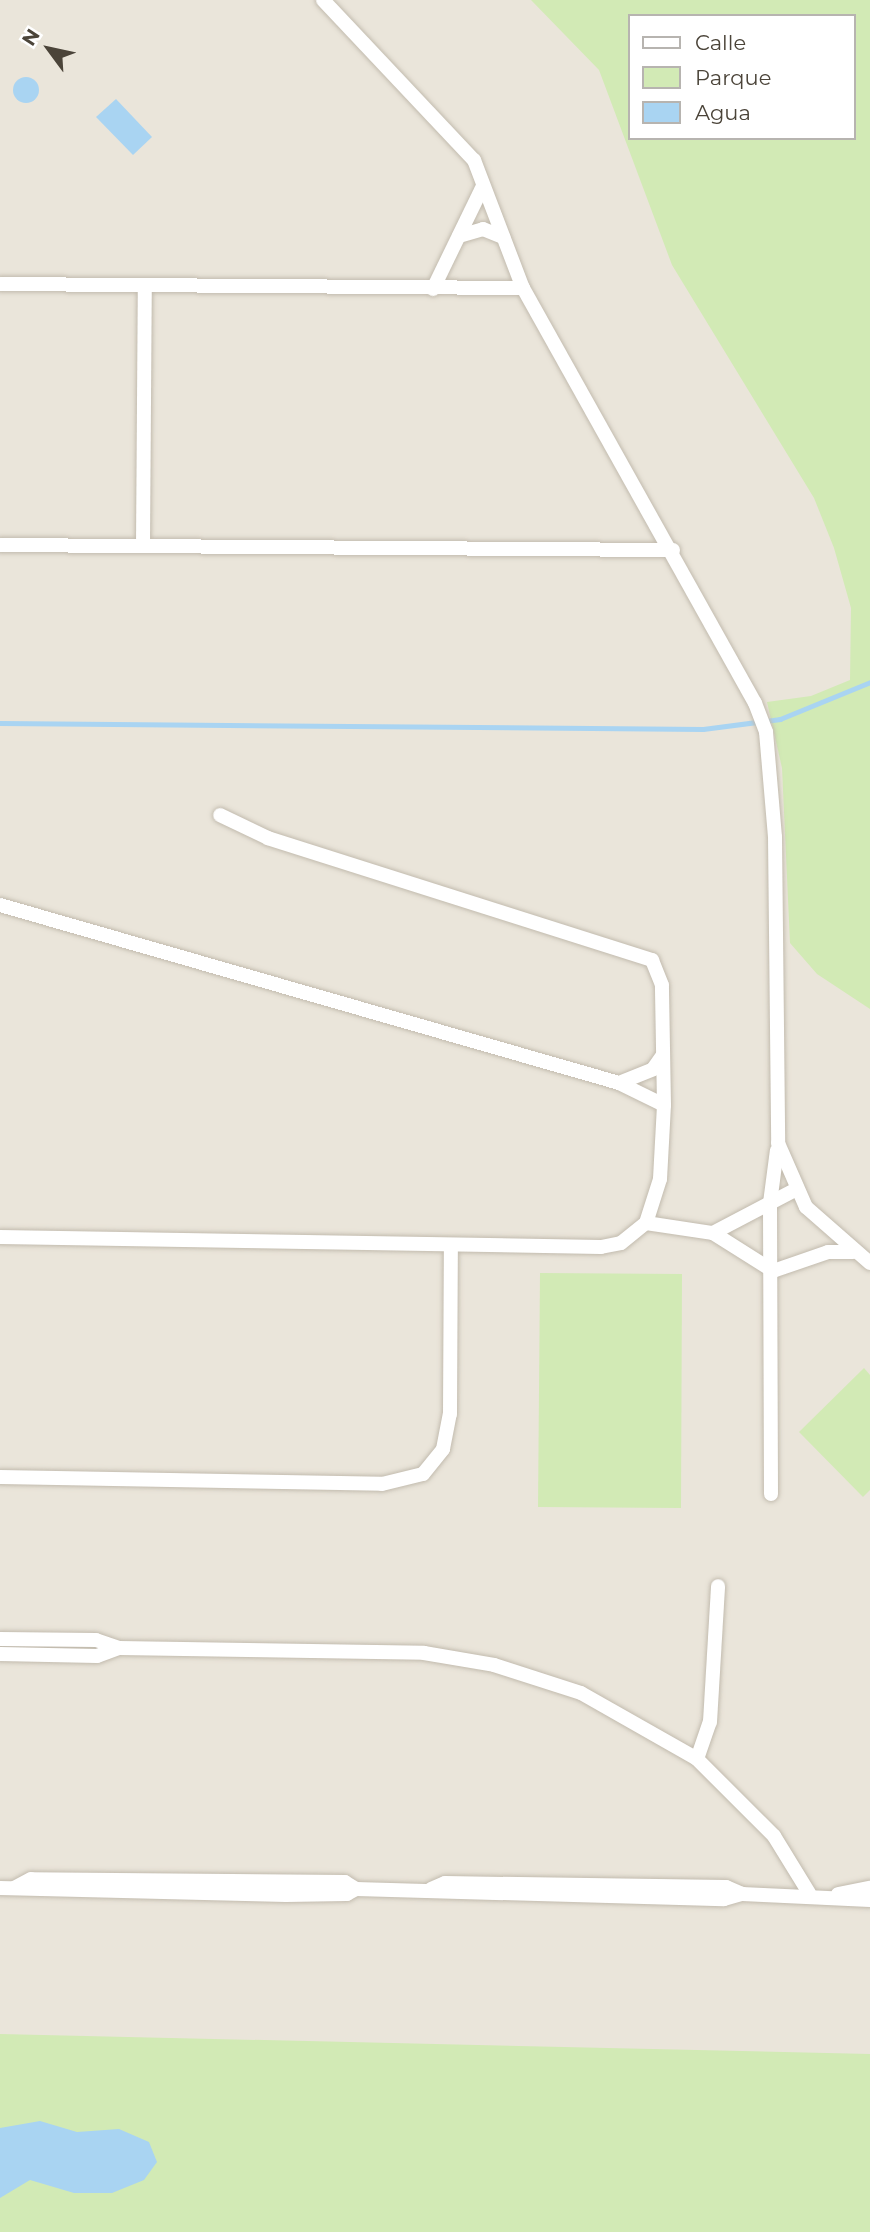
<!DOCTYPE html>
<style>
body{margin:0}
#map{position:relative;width:870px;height:2232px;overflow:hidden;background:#f6f3ec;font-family:Montserrat,sans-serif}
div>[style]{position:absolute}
.residential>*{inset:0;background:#eae5da}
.green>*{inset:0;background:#d2eab5}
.water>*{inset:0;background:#a9d4f2}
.round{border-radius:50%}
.stream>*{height:5px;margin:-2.5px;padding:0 2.5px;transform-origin:2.5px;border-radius:2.5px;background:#a9d4f2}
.roads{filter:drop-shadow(0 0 2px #c2bbae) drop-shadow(0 0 2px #c2bbae)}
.minor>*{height:14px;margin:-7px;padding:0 7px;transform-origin:7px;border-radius:7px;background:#fff}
span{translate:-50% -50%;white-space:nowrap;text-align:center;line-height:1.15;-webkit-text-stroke:5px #fff;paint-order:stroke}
.legend{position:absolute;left:628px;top:14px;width:228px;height:126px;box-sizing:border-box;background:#fff;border:2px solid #b7b4b0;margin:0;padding:9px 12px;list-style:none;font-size:21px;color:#4b4439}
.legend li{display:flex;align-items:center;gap:14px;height:35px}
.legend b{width:35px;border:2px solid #b7b4b0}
.north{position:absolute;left:14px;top:14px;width:70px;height:70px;-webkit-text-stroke:5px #fff;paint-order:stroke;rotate:303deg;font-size:19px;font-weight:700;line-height:28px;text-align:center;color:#4b4439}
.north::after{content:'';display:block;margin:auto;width:24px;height:32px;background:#4b4439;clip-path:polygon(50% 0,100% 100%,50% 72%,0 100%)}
</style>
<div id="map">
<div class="residential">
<i style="clip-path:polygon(evenodd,0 0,870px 0,870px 2232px,0 2232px,0 0,630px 16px,854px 16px,854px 138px,630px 138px,630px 16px)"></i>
</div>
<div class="green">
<i style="clip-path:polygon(evenodd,531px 0,870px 0,870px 1009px,817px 974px,790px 943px,782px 768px,767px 702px,811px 696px,850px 680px,851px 608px,834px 548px,814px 498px,672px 265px,599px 70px,531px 0,630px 16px,854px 16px,854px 138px,630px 138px,630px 16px)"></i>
<i style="clip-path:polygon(540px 1273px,682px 1274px,681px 1508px,538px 1507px)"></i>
<i style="clip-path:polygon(864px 1368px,870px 1375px,870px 1490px,863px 1497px,799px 1432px)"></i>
<i style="clip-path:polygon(0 2034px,870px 2054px,870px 2232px,0 2232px)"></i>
</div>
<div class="water">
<i class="round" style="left:13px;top:77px;width:26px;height:26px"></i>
<i style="clip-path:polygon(116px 99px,152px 137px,133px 155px,96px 117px)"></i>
<i style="clip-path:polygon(40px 2121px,77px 2132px,119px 2129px,149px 2142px,157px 2162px,144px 2180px,112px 2193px,74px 2193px,30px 2180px,0 2198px,0 2128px)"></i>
</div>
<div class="stream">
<i style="left:0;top:723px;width:703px;rotate:0.49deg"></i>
<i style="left:703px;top:729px;width:78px;rotate:-7.4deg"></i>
<i style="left:780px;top:719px;width:97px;rotate:-22.3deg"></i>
</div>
<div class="roads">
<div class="minor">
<i style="left:323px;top:0;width:220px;rotate:46.7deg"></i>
<i style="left:474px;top:160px;width:137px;rotate:69.1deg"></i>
<i style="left:523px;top:288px;width:475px;rotate:60.8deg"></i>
<i style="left:755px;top:703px;width:31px;rotate:69deg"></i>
<i style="left:766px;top:732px;width:105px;rotate:85.1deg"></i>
<i style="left:775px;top:837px;width:306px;rotate:89.4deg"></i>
<i style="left:778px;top:1143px;width:70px;rotate:66.4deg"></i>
<i style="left:806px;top:1207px;width:85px;rotate:41.2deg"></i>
<i style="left:459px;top:236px;width:25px;rotate:-16deg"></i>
<i style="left:483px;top:229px;width:22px;rotate:22deg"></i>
<i style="left:0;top:284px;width:523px;rotate:0.44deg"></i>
<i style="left:433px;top:289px;width:114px;rotate:-64.1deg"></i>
<i style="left:0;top:545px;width:673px;rotate:0.43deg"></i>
<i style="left:143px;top:545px;width:257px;rotate:-89.6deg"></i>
<i style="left:0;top:905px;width:644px;rotate:16.04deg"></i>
<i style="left:619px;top:1083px;width:50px;rotate:26.1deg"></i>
<i style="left:619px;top:1083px;width:37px;rotate:-22deg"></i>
<i style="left:653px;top:1069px;width:16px;rotate:-55deg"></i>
<i style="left:646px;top:1223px;width:68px;rotate:8.5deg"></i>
<i style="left:713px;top:1233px;width:71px;rotate:32.3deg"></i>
<i style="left:773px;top:1271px;width:58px;rotate:-19.1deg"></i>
<i style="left:828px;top:1252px;width:25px"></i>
<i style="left:713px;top:1233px;width:93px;rotate:-27.7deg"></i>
<i style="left:0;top:1237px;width:601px;rotate:0.95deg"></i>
<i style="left:601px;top:1247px;width:20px;rotate:-11deg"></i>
<i style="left:621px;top:1243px;width:32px;rotate:-39deg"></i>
<i style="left:646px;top:1223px;width:46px;rotate:-72.3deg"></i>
<i style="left:660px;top:1179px;width:74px;rotate:-86.9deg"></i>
<i style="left:664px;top:1105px;width:120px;rotate:-91deg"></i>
<i style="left:662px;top:985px;width:27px;rotate:-112deg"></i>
<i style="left:652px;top:960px;width:403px;rotate:-162.4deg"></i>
<i style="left:268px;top:838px;width:53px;rotate:-154.4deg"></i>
<i style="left:0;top:1477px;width:382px;rotate:1deg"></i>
<i style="left:382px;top:1484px;width:42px;rotate:-13.7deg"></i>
<i style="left:423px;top:1474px;width:32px;rotate:-51deg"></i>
<i style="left:443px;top:1449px;width:36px;rotate:-79deg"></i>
<i style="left:450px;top:1414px;width:168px;rotate:-89.7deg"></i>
<i style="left:771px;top:1494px;width:291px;rotate:-90.2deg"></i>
<i style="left:770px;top:1203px;width:53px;rotate:-82.5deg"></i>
<i style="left:0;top:1639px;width:96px;rotate:0.6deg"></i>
<i style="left:96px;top:1640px;width:24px;rotate:19deg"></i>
<i style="left:119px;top:1648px;width:23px;rotate:160deg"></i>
<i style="left:97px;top:1656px;width:97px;rotate:-178.8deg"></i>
<i style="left:119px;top:1648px;width:305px;rotate:0.9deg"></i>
<i style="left:424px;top:1653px;width:71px;rotate:9.7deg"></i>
<i style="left:494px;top:1665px;width:91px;rotate:17.8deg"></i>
<i style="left:581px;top:1693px;width:133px;rotate:29.6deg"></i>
<i style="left:697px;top:1759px;width:109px;rotate:45deg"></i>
<i style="left:774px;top:1836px;width:67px;rotate:58.4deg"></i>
<i style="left:697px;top:1759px;width:39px;rotate:-71deg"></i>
<i style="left:710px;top:1722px;width:136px;rotate:-86.6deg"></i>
<i style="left:0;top:1888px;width:286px;rotate:1.4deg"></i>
<i style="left:286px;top:1895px;width:61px;rotate:-0.9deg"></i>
<i style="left:347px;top:1894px;width:10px;rotate:-29deg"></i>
<i style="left:356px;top:1889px;width:13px;rotate:-148deg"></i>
<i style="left:345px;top:1882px;width:314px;rotate:-179.5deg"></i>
<i style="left:31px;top:1879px;width:19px;rotate:152deg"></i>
<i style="left:356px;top:1889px;width:368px;rotate:1.6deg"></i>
<i style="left:724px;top:1899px;width:19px;rotate:-16deg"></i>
<i style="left:742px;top:1894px;width:17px;rotate:-156deg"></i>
<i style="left:726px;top:1887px;width:281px;rotate:-179.2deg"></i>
<i style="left:445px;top:1883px;width:15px;rotate:157deg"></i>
<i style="left:742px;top:1894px;width:128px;rotate:2.7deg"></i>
<i style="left:838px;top:1894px;width:33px;rotate:-11deg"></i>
</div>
</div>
<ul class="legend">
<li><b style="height:9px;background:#fff"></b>Calle</li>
<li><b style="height:19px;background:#d2eab5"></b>Parque</li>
<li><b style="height:19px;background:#a9d4f2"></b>Agua</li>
</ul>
<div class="north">N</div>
</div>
